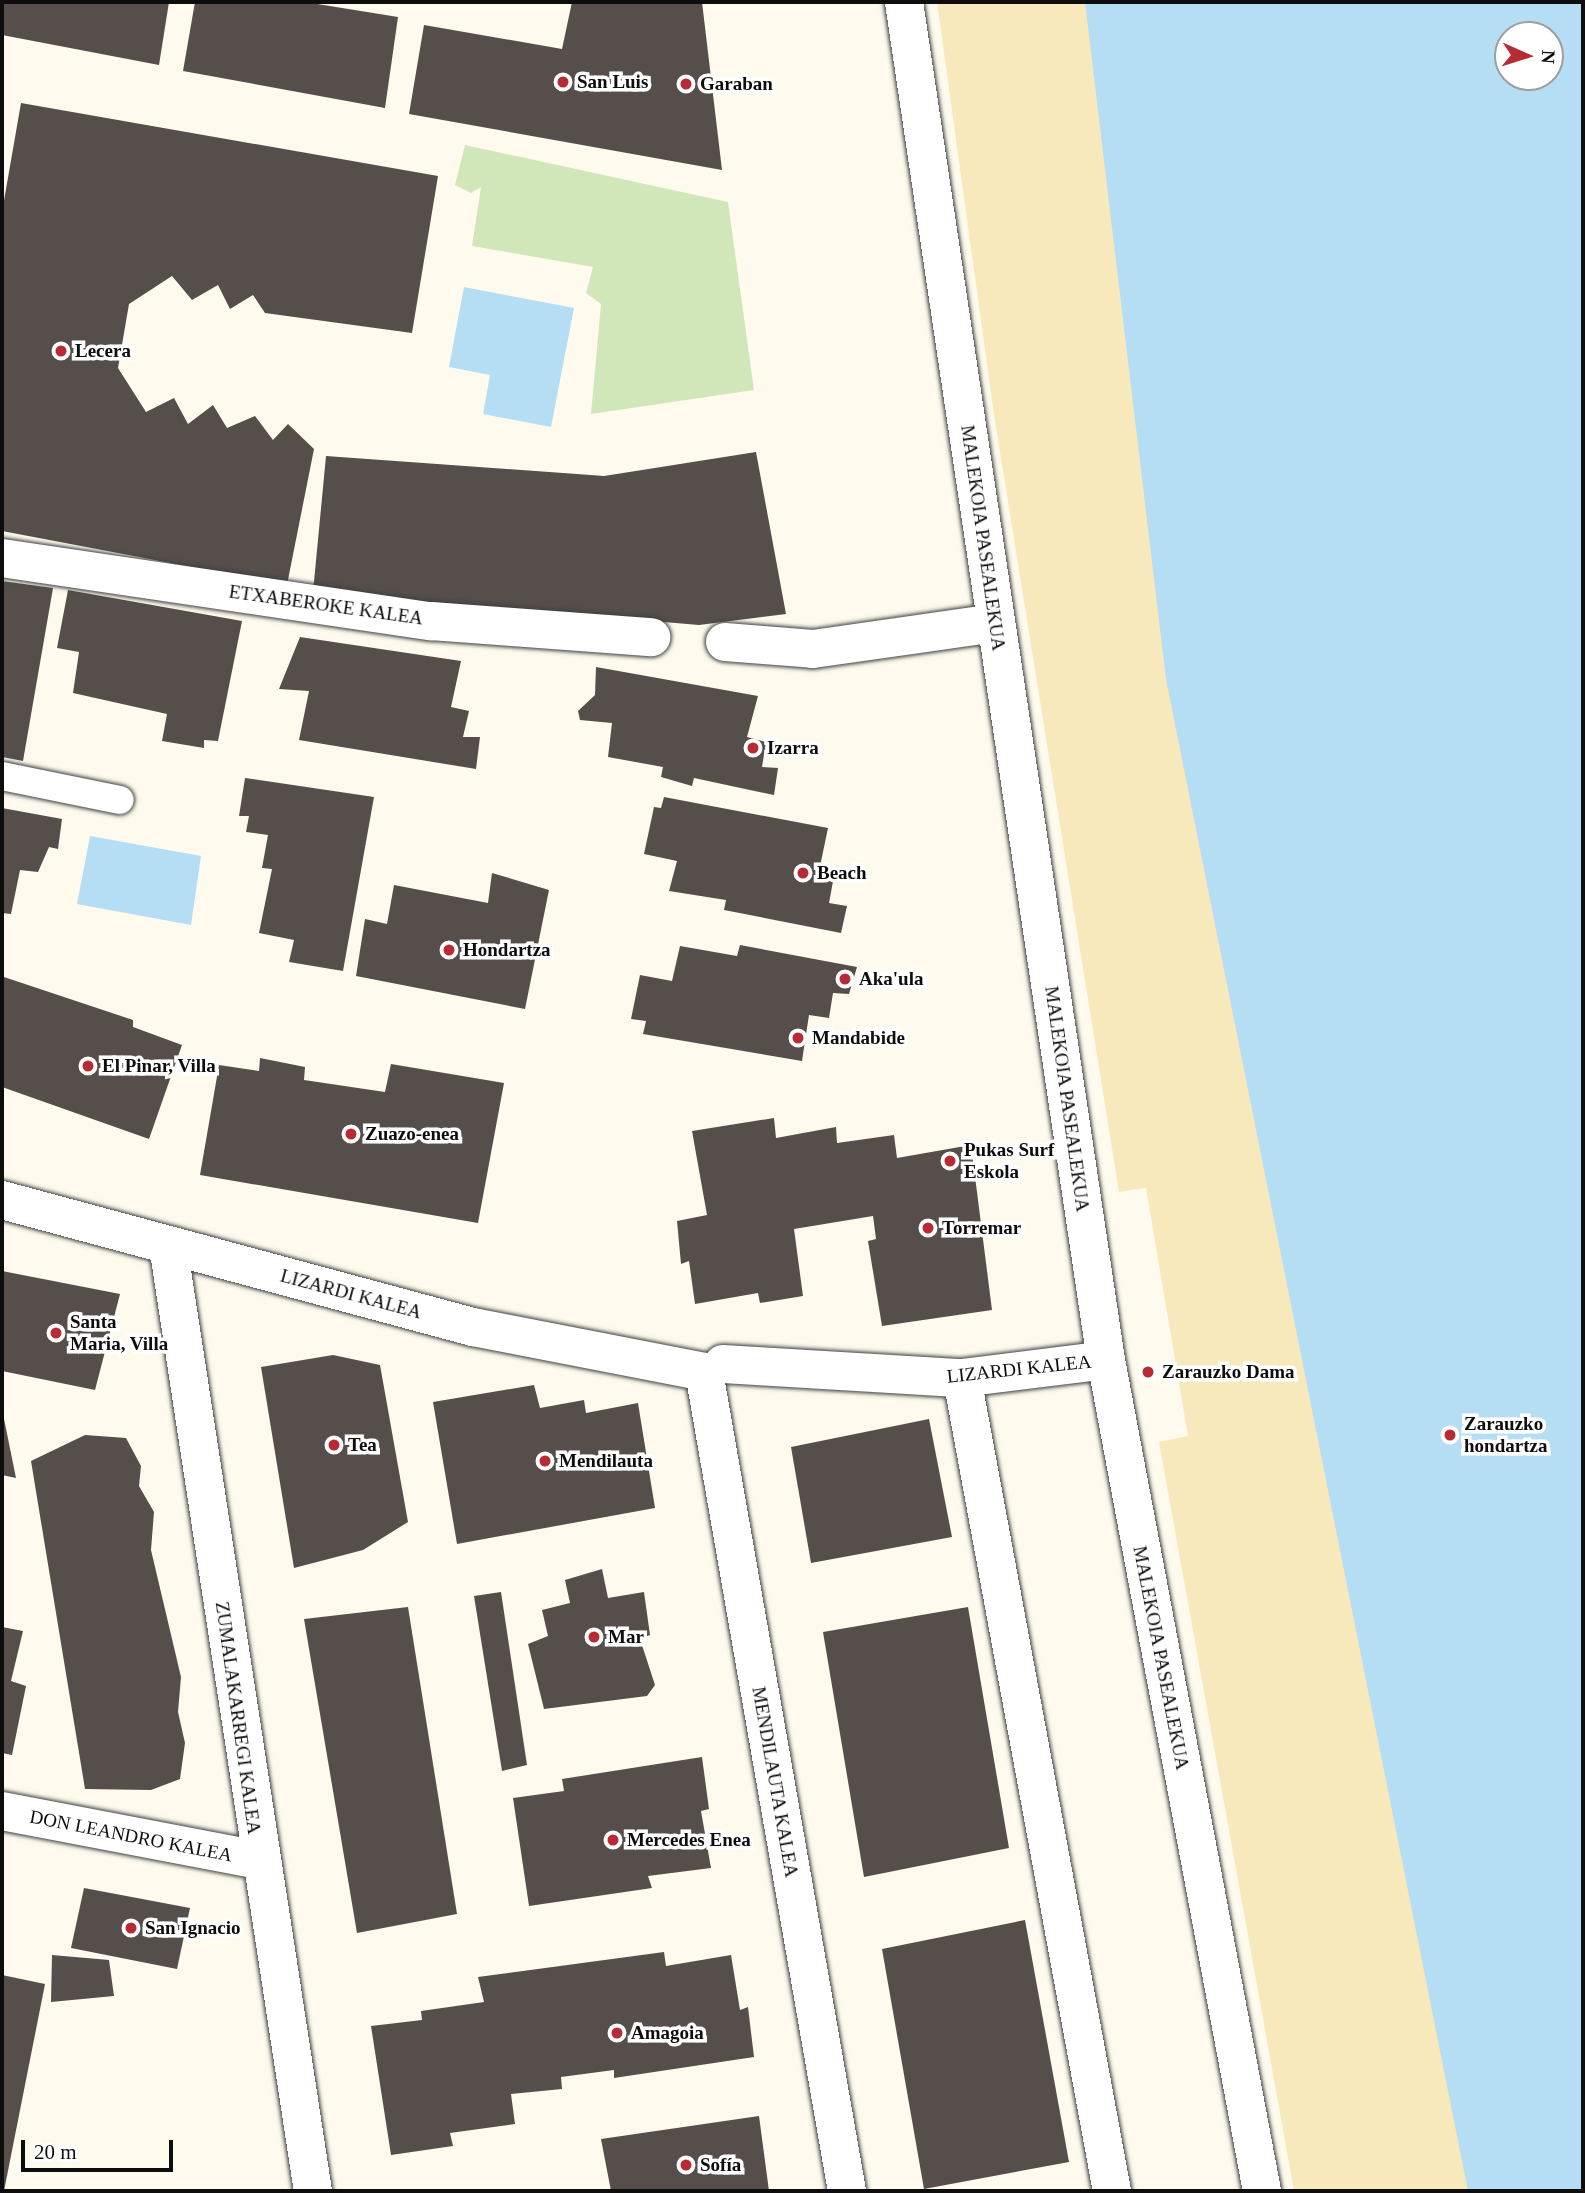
<!DOCTYPE html>
<meta charset="utf-8">
<style>
body{margin:0}
#map{position:relative;width:1585px;height:2193px;overflow:hidden;background:#fefbee;font-family:"Times New Roman",serif}
div>[style]{position:absolute}
.green>*{inset:0;background:#d2e7b9}
.sand>*{inset:0;background:#f8e9bd}
.water>*{inset:0;background:#b5ddf3}
.building>*{inset:0;background:#554e4a}
.roads{filter:drop-shadow(0 0 2px #404040) drop-shadow(0 0 2px #404040)}
.service>*{height:28px;margin:-14px;padding:0 14px;transform-origin:14px;border-radius:14px;background:#fff}
.pedestrian>*{height:38px;margin:-19px;padding:0 19px;transform-origin:19px;border-radius:19px;background:#fff}
.minor>*{height:38px;margin:-19px;padding:0 19px;transform-origin:19px;border-radius:19px;background:#fff}
.dots>*{width:19px;height:19px;translate:-50% -50%;box-sizing:border-box;border:4px solid #fff;border-radius:50%}
span{translate:-50% -50%;white-space:nowrap;text-align:center;line-height:1.15;-webkit-text-stroke:7px #fff;paint-order:stroke}
.poi-label{font-size:19px;color:#0d0d0d;font-weight:700}
.left{translate:0 -50%;text-align:left}
.street-label{font-size:19px;color:#0d0d0d}
.frame{position:absolute;inset:0;border:4px solid #0d0d0d;pointer-events:none}
.north{position:absolute;left:1494px;top:21px;width:70px;height:70px;box-sizing:border-box;background:#fff;border:2px solid #9e9e9e;border-radius:50%;rotate:93deg;font-size:19px;font-weight:700;line-height:28px;text-align:center;color:#0d0d0d}
.north::after{content:'';display:block;margin:auto;width:24px;height:32px;background:#b72b35;clip-path:polygon(50% 0,100% 100%,50% 72%,0 100%)}
.scale{position:absolute;left:21px;top:2140px;width:152px;height:32px;box-sizing:border-box;border:4px solid #0d0d0d;border-top:0;padding-left:9px;font-size:21px;line-height:24px;white-space:nowrap;color:#0d0d0d;-webkit-text-stroke:5px #fff;paint-order:stroke}
</style>
<div id="map">
<div class="green">
<i style="clip-path:polygon(465px 145px,728px 202px,754px 390px,591px 414px,601px 304px,586px 293px,593px 267px,472px 246px,481px 187px,471px 193px,455px 185px)"></i>
</div>
<div class="sand">
<i style="clip-path:polygon(evenodd,937px 2px,1583px 2px,1583px 2191px,1294px 2191px,1159px 1442px,1188px 1436px,1146px 1188px,1119px 1192px,994px 415px,937px 2px,1508px 35px,1550px 35px,1550px 77px,1508px 77px,1508px 35px)"></i>
</div>
<div class="water">
<i style="clip-path:polygon(evenodd,1085px 2px,1583px 2px,1583px 2191px,1468px 2191px,1166px 679px,1085px 2px,1508px 35px,1550px 35px,1550px 77px,1508px 77px,1508px 35px)"></i>
<i style="clip-path:polygon(464px 287px,574px 308px,551px 427px,483px 414px,490px 375px,449px 367px)"></i>
<i style="clip-path:polygon(90px 836px,201px 856px,191px 925px,77px 904px)"></i>
</div>
<div class="building">
<i style="clip-path:polygon(2px 2px,169px 2px,159px 65px,2px 35px)"></i>
<i style="clip-path:polygon(195px 2px,305px 2px,398px 17px,385px 108px,183px 71px)"></i>
<i style="clip-path:polygon(572px 2px,702px 2px,722px 170px,409px 114px,424px 25px,562px 49px)"></i>
<i style="clip-path:polygon(21px 103px,438px 176px,412px 333px,265px 313px,253px 295px,230px 309px,218px 285px,192px 300px,172px 276px,129px 304px,118px 368px,146px 412px,174px 398px,188px 424px,213px 405px,227px 428px,255px 416px,273px 440px,288px 424px,314px 449px,287px 585px,2px 531px,2px 212px)"></i>
<i style="clip-path:polygon(756px 452px,786px 614px,699px 625px,313px 592px,326px 456px,604px 476px)"></i>
<i style="clip-path:polygon(2px 581px,53px 588px,23px 761px,2px 757px)"></i>
<i style="clip-path:polygon(68px 590px,242px 621px,218px 741px,204px 740px,204px 748px,162px 741px,167px 714px,73px 693px,79px 652px,57px 648px)"></i>
<i style="clip-path:polygon(300px 637px,461px 661px,451px 707px,469px 711px,463px 737px,480px 737px,476px 769px,299px 740px,309px 691px,279px 689px)"></i>
<i style="clip-path:polygon(596px 667px,758px 696px,747px 737px,766px 742px,762px 767px,778px 768px,774px 795px,694px 778px,692px 786px,661px 777px,663px 767px,608px 757px,612px 723px,580px 720px,578px 711px,595px 695px)"></i>
<i style="clip-path:polygon(245px 778px,374px 797px,343px 971px,289px 962px,294px 940px,259px 933px,272px 869px,262px 868px,268px 835px,246px 832px,249px 816px,239px 816px)"></i>
<i style="clip-path:polygon(664px 797px,828px 828px,818px 876px,834px 876px,829px 903px,847px 906px,841px 933px,724px 910px,726px 900px,669px 891px,677px 861px,644px 854px,654px 807px,661px 808px)"></i>
<i style="clip-path:polygon(2px 808px,62px 819px,58px 849px,49px 847px,38px 872px,20px 870px,11px 914px,2px 913px)"></i>
<i style="clip-path:polygon(492px 873px,549px 890px,525px 1009px,356px 976px,365px 919px,387px 924px,394px 885px,488px 903px)"></i>
<i style="clip-path:polygon(740px 945px,857px 967px,849px 994px,833px 993px,829px 1018px,809px 1015px,802px 1061px,643px 1034px,646px 1021px,631px 1019px,640px 975px,672px 981px,680px 946px,737px 956px)"></i>
<i style="clip-path:polygon(4px 977px,133px 1020px,133px 1027px,182px 1045px,149px 1139px,2px 1087px)"></i>
<i style="clip-path:polygon(260px 1058px,305px 1067px,304px 1080px,385px 1092px,391px 1064px,504px 1083px,478px 1223px,200px 1175px,219px 1065px,259px 1071px)"></i>
<i style="clip-path:polygon(774px 1118px,776px 1138px,836px 1127px,837px 1143px,894px 1135px,897px 1158px,971px 1145px,992px 1310px,882px 1326px,868px 1241px,876px 1239px,873px 1216px,794px 1229px,803px 1296px,760px 1303px,758px 1293px,695px 1304px,689px 1261px,681px 1264px,677px 1221px,707px 1215px,692px 1131px)"></i>
<i style="clip-path:polygon(2px 1271px,120px 1294px,95px 1390px,2px 1371px)"></i>
<i style="clip-path:polygon(333px 1355px,380px 1365px,408px 1522px,363px 1550px,294px 1568px,261px 1367px)"></i>
<i style="clip-path:polygon(534px 1385px,540px 1408px,584px 1400px,586px 1413px,638px 1403px,655px 1508px,457px 1544px,433px 1402px)"></i>
<i style="clip-path:polygon(2px 1414px,3px 1414px,16px 1478px,2px 1475px)"></i>
<i style="clip-path:polygon(929px 1419px,952px 1537px,811px 1563px,791px 1447px)"></i>
<i style="clip-path:polygon(85px 1435px,126px 1438px,141px 1466px,139px 1486px,154px 1512px,151px 1550px,181px 1677px,178px 1712px,185px 1743px,180px 1779px,151px 1790px,85px 1789px,31px 1461px)"></i>
<i style="clip-path:polygon(602px 1569px,608px 1598px,644px 1592px,650px 1635px,640px 1639px,655px 1685px,647px 1696px,544px 1709px,528px 1644px,548px 1636px,542px 1610px,570px 1603px,565px 1580px)"></i>
<i style="clip-path:polygon(501px 1592px,527px 1765px,502px 1771px,474px 1596px)"></i>
<i style="clip-path:polygon(408px 1607px,457px 1914px,357px 1933px,304px 1619px)"></i>
<i style="clip-path:polygon(968px 1607px,1009px 1848px,864px 1877px,823px 1632px)"></i>
<i style="clip-path:polygon(2px 1627px,23px 1631px,11px 1681px,26px 1686px,12px 1755px,2px 1753px)"></i>
<i style="clip-path:polygon(702px 1757px,709px 1809px,701px 1811px,711px 1868px,648px 1876px,652px 1888px,529px 1906px,513px 1798px,564px 1791px,562px 1779px)"></i>
<i style="clip-path:polygon(84px 1888px,190px 1908px,177px 1969px,71px 1948px)"></i>
<i style="clip-path:polygon(1025px 1920px,1069px 2162px,924px 2189px,882px 1949px)"></i>
<i style="clip-path:polygon(664px 1952px,666px 1966px,731px 1955px,740px 2010px,748px 2007px,754px 2057px,614px 2078px,614px 2070px,561px 2077px,562px 2089px,511px 2094px,515px 2124px,450px 2133px,453px 2146px,391px 2155px,371px 2026px,422px 2020px,421px 2011px,484px 2002px,478px 1977px)"></i>
<i style="clip-path:polygon(52px 1955px,109px 1960px,114px 1996px,51px 2002px)"></i>
<i style="clip-path:polygon(2px 1975px,45px 1984px,4px 2191px,2px 2191px)"></i>
<i style="clip-path:polygon(759px 2116px,769px 2191px,611px 2191px,601px 2139px)"></i>
</div>
<div class="roads">
<div class="service">
<i style="left:2px;top:776px;width:120px;rotate:11.5deg"></i>
</div>
<div class="pedestrian">
<i style="left:904px;top:2px;width:1373px;rotate:81.54deg"></i>
<i style="left:1106px;top:1360px;width:846px;rotate:79.37deg"></i>
<i style="left:2px;top:558px;width:434px;rotate:8.4deg"></i>
<i style="left:431px;top:621px;width:221px;rotate:4.2deg"></i>
<i style="left:725px;top:642px;width:88px;rotate:4.5deg"></i>
<i style="left:813px;top:649px;width:185px;rotate:-8.1deg"></i>
<i style="left:723px;top:1364px;width:239px;rotate:3.4deg"></i>
<i style="left:962px;top:1378px;width:145px;rotate:-7.1deg"></i>
<i style="left:962px;top:1378px;width:827px;rotate:79.55deg"></i>
</div>
<div class="minor">
<i style="left:2px;top:1200px;width:488px;rotate:15.1deg"></i>
<i style="left:473px;top:1327px;width:235px;rotate:11deg"></i>
<i style="left:704px;top:1372px;width:831px;rotate:80.1deg"></i>
<i style="left:168px;top:1245px;width:957px;rotate:81.29deg"></i>
<i style="left:2px;top:1811px;width:263px;rotate:10.8deg"></i>
</div>
</div>
<div class="dots">
<i style="left:563px;top:82px;background:#b72b35"></i>
<i style="left:686px;top:84px;background:#b72b35"></i>
<i style="left:61px;top:351px;background:#b72b35"></i>
<i style="left:753px;top:748px;background:#b72b35"></i>
<i style="left:803px;top:873px;background:#b72b35"></i>
<i style="left:449px;top:950px;background:#b72b35"></i>
<i style="left:845px;top:979px;background:#b72b35"></i>
<i style="left:798px;top:1038px;background:#b72b35"></i>
<i style="left:88px;top:1066px;background:#b72b35"></i>
<i style="left:351px;top:1134px;background:#b72b35"></i>
<i style="left:950px;top:1161px;background:#b72b35"></i>
<i style="left:928px;top:1228px;background:#b72b35"></i>
<i style="left:56px;top:1333px;background:#b72b35"></i>
<i style="left:1148px;top:1372px;background:#b72b35"></i>
<i style="left:1450px;top:1435px;background:#b72b35"></i>
<i style="left:334px;top:1445px;background:#b72b35"></i>
<i style="left:545px;top:1461px;background:#b72b35"></i>
<i style="left:594px;top:1637px;background:#b72b35"></i>
<i style="left:613px;top:1840px;background:#b72b35"></i>
<i style="left:131px;top:1928px;background:#b72b35"></i>
<i style="left:617px;top:2033px;background:#b72b35"></i>
<i style="left:686px;top:2165px;background:#b72b35"></i>
</div>
<div class="poi-label">
<span class="left" style="left:577px;top:82px">San Luis</span>
<span class="left" style="left:700px;top:84px">Garaban</span>
<span class="left" style="left:75px;top:351px">Lecera</span>
<span class="left" style="left:767px;top:748px">Izarra</span>
<span class="left" style="left:817px;top:873px">Beach</span>
<span class="left" style="left:463px;top:950px">Hondartza</span>
<span class="left" style="left:859px;top:979px">Aka'ula</span>
<span class="left" style="left:812px;top:1038px">Mandabide</span>
<span class="left" style="left:102px;top:1066px">El Pinar, Villa</span>
<span class="left" style="left:365px;top:1134px">Zuazo-enea</span>
<span class="left" style="left:964px;top:1161px">Pukas Surf<br>Eskola</span>
<span class="left" style="left:942px;top:1228px">Torremar</span>
<span class="left" style="left:70px;top:1333px">Santa<br>Maria, Villa</span>
<span class="left" style="left:1162px;top:1372px">Zarauzko Dama</span>
<span class="left" style="left:1464px;top:1435px">Zarauzko<br>hondartza</span>
<span class="left" style="left:348px;top:1445px">Tea</span>
<span class="left" style="left:559px;top:1461px">Mendilauta</span>
<span class="left" style="left:608px;top:1637px">Mar</span>
<span class="left" style="left:627px;top:1840px">Mercedes Enea</span>
<span class="left" style="left:145px;top:1928px">San Ignacio</span>
<span class="left" style="left:631px;top:2033px">Amagoia</span>
<span class="left" style="left:700px;top:2165px">Sofía</span>
</div>
<div class="street-label">
<span style="left:983px;top:538px;rotate:82deg">MALEKOIA PASEALEKUA</span>
<span style="left:326px;top:605px;rotate:8deg">ETXABEROKE KALEA</span>
<span style="left:1067px;top:1099px;rotate:82deg">MALEKOIA PASEALEKUA</span>
<span style="left:351px;top:1294px;rotate:15deg">LIZARDI KALEA</span>
<span style="left:1019px;top:1369px;rotate:-6deg">LIZARDI KALEA</span>
<span style="left:1161px;top:1658px;rotate:79deg">MALEKOIA PASEALEKUA</span>
<span style="left:238px;top:1718px;rotate:82deg">ZUMALAKARREGI KALEA</span>
<span style="left:775px;top:1782px;rotate:80deg">MENDILAUTA KALEA</span>
<span style="left:131px;top:1836px;rotate:11deg">DON LEANDRO KALEA</span>
</div>
<div class="frame"></div>
<div class="north">N</div>
<div class="scale">20 m</div>
</div>
